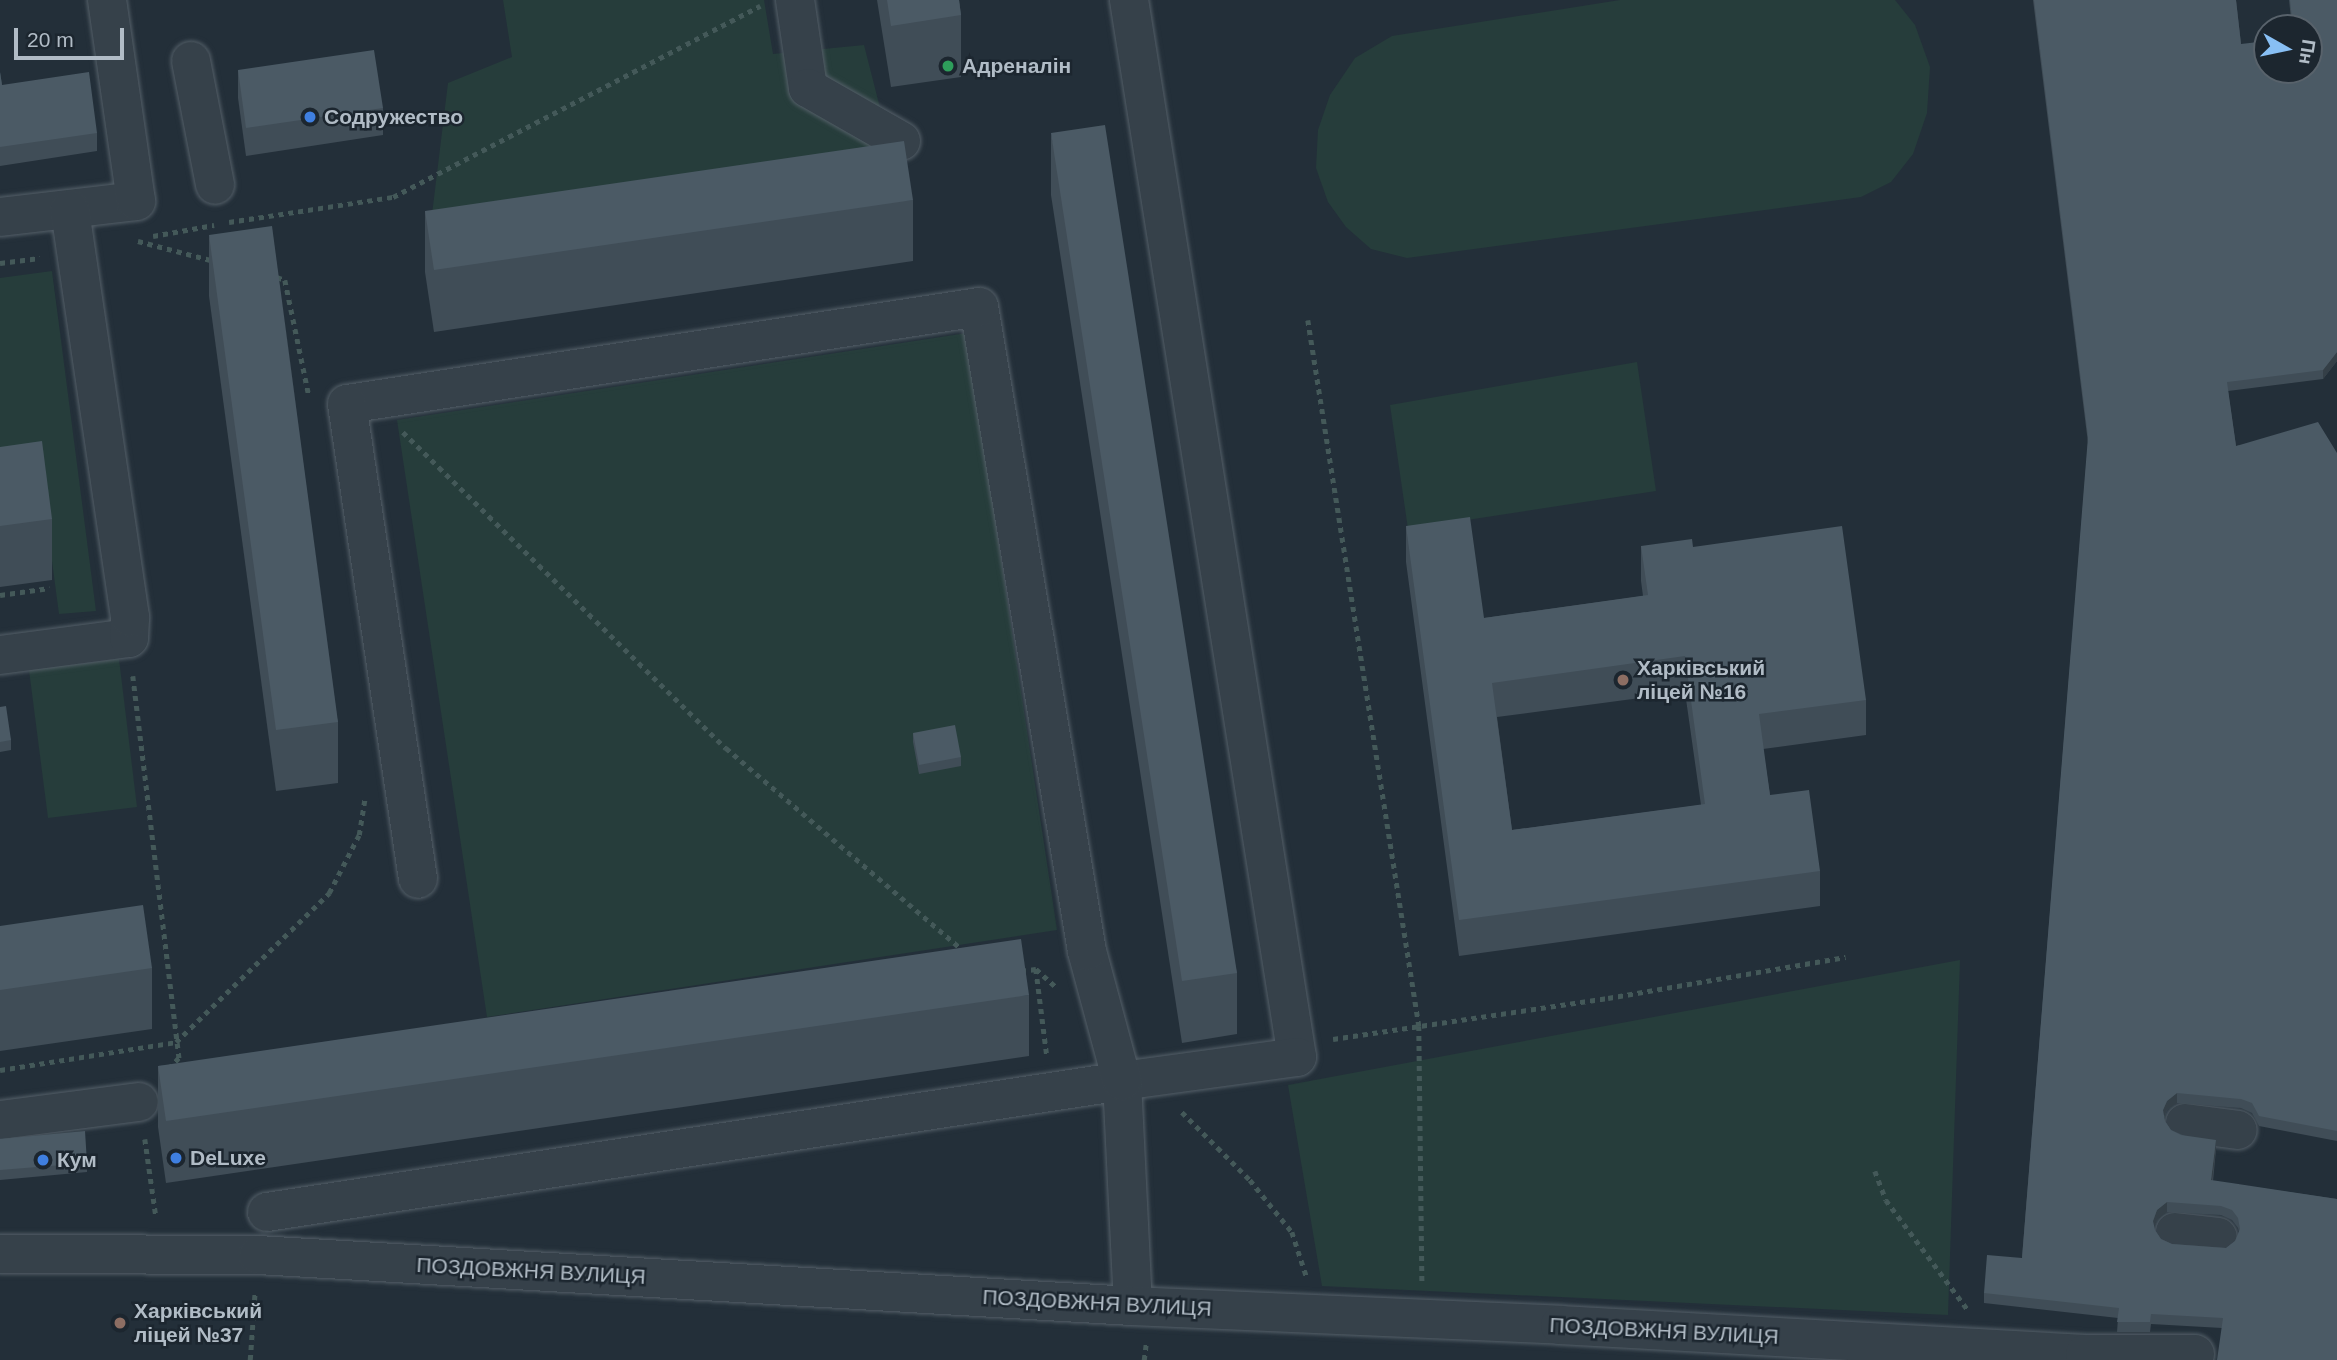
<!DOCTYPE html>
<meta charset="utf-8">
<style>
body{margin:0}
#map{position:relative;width:2337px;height:1360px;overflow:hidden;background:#232f39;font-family:Arial,sans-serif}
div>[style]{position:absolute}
.green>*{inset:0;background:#263d3b}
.path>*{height:4.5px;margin-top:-2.25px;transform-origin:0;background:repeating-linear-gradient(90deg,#445959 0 5px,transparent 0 10px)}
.roads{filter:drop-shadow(0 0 2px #545f68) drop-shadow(0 0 2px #545f68)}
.minor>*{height:38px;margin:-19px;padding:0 19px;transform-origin:19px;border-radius:19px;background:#36414a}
.wall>*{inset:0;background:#404d57}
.shaded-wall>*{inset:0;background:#343f47}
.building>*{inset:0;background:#4b5a65}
.dots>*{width:19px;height:19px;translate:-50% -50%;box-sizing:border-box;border:4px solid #1c262f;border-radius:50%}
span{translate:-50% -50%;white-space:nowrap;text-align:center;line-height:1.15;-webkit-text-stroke:5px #1c262f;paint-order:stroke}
.poi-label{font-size:21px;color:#b1bcc6;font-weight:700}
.left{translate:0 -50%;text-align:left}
.street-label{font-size:21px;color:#b1bcc6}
.north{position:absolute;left:2253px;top:14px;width:70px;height:70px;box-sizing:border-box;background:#1c262f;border:2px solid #58626b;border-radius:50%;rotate:99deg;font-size:19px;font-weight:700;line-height:28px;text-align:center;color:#b1bcc6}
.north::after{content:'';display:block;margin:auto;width:24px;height:32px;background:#88bff4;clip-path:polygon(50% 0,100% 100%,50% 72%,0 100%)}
.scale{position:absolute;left:14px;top:28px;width:110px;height:32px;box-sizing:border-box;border:4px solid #b1bcc6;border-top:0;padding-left:9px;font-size:21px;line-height:24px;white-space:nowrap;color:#b1bcc6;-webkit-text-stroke:5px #1c262f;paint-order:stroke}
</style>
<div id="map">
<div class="green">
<i style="clip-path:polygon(503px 0,764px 0,773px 54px,864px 45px,904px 202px,425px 272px,448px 83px,512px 57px)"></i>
<i style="clip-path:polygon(1620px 0,1895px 0,1915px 25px,1930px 67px,1927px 113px,1913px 154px,1891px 182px,1861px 197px,1407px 258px,1371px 249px,1346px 227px,1328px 202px,1316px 168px,1318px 130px,1330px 95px,1355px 58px,1392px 36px)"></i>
<i style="clip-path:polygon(52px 271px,96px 611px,59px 614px,43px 493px,0 499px,0 278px)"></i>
<i style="clip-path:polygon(967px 333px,1057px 930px,487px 1017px,397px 420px)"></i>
<i style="clip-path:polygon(1637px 362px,1656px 491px,1408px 529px,1390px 405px)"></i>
<i style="clip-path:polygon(119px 659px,137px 807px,48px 818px,29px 670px)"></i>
<i style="clip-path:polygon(1960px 960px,1948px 1315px,1322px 1286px,1288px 1085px)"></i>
</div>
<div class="path">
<i style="left:229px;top:222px;width:166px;rotate:-8.7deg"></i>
<i style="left:393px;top:197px;width:414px;rotate:-27.5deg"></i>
<i style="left:153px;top:236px;width:62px;rotate:-10.2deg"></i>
<i style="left:138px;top:241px;width:79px;rotate:14.7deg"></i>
<i style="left:0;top:263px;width:40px;rotate:-7.1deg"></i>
<i style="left:277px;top:277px;width:9px;rotate:21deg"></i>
<i style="left:285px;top:280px;width:118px;rotate:78.3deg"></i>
<i style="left:1308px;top:320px;width:715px;rotate:81.06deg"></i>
<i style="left:1419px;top:1026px;width:257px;rotate:89.3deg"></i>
<i style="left:403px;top:432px;width:452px;rotate:44.4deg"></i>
<i style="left:726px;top:748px;width:313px;rotate:40.5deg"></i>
<i style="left:0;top:595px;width:50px;rotate:-8deg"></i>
<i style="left:133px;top:676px;width:385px;rotate:83.1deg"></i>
<i style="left:179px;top:1058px;width:13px;rotate:132deg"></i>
<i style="left:1036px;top:969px;width:28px;rotate:42deg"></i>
<i style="left:1021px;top:971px;width:15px;rotate:-8deg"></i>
<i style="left:1036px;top:969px;width:88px;rotate:82.8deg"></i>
<i style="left:1333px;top:1039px;width:278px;rotate:-8.5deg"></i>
<i style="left:1608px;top:998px;width:241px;rotate:-9.8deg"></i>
<i style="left:0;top:1070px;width:178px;rotate:-9deg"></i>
<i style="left:176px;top:1042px;width:214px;rotate:-44.2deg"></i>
<i style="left:329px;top:893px;width:65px;rotate:-62.7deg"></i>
<i style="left:359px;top:835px;width:39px;rotate:-81deg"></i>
<i style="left:1182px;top:1112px;width:96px;rotate:45deg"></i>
<i style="left:1250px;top:1180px;width:67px;rotate:51.1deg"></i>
<i style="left:1292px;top:1232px;width:48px;rotate:71.9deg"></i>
<i style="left:145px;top:1139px;width:78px;rotate:81.9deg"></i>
<i style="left:1875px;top:1171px;width:31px;rotate:69deg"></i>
<i style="left:1886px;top:1200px;width:137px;rotate:53.3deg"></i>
<i style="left:250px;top:1360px;width:69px;rotate:-85.9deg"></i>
<i style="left:1144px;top:1360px;width:17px;rotate:-83deg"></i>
</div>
<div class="roads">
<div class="minor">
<i style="left:795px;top:0;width:89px;rotate:81.6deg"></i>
<i style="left:808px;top:88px;width:107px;rotate:29.7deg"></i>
<i style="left:1129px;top:0;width:1070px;rotate:80.97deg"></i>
<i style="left:1297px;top:1057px;width:177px;rotate:172.2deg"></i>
<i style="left:1122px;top:1081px;width:225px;rotate:87.2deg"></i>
<i style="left:191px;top:61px;width:126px;rotate:79deg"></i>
<i style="left:0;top:217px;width:137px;rotate:-6.7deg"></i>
<i style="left:136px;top:201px;width:203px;rotate:-98.2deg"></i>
<i style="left:0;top:655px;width:130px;rotate:-7.5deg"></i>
<i style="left:129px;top:638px;width:21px;rotate:-87deg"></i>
<i style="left:130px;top:617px;width:412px;rotate:-98.4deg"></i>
<i style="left:0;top:1120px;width:140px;rotate:-7.4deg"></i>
<i style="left:2185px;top:1123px;width:53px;rotate:7.5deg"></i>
<i style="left:267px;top:1212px;width:865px;rotate:-8.71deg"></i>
<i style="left:1122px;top:1081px;width:135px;rotate:-105.1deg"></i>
<i style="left:1087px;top:951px;width:653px;rotate:-99.52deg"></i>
<i style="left:979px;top:307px;width:639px;rotate:171.27deg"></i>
<i style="left:347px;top:404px;width:480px;rotate:81.5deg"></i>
<i style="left:2175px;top:1232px;width:43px;rotate:6.6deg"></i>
<i style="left:0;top:1254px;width:258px;rotate:0.2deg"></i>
<i style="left:258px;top:1255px;width:876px;rotate:3.34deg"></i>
<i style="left:1133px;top:1306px;width:427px;rotate:2.5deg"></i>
<i style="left:1560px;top:1325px;width:526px;rotate:3.16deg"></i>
<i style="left:2085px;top:1354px;width:110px"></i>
</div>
</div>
<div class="wall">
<i style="clip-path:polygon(877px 0,959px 0,961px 15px,961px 77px,891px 87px)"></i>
<i style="clip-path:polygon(evenodd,2033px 0,2236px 0,2241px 44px,2267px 70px,2309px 28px,2292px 28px,2289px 0,2337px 0,2337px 361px,2323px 379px,2228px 391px,2236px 446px,2337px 453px,2337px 1141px,2259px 1126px,2252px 1113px,2241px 1108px,2177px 1103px,2167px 1110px,2164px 1118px,2165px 1121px,2171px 1130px,2216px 1149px,2213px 1181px,2337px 1199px,2222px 1328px,2151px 1324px,2150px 1332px,2117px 1332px,2118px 1318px,1984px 1303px,1984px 1293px,2022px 1258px,2088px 443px,2033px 0,2167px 1212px,2221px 1215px,2232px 1220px,2238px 1228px,2239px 1232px,2235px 1241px,2226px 1248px,2172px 1244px,2161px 1239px,2155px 1230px,2154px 1227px,2157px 1220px,2167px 1212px)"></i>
<i style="clip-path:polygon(238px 70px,383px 108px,383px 135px,246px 156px,238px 98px)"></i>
<i style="clip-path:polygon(0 72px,2px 85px,97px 133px,97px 151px,0 166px)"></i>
<i style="clip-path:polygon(1051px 133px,1237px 973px,1237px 1034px,1182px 1043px,1051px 195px)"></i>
<i style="clip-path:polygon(913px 200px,913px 261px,434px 332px,425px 272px,425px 211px)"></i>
<i style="clip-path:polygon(209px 235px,338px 722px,338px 783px,276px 791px,209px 296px)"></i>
<i style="clip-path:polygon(0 447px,52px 519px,52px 580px,0 587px)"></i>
<i style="clip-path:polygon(evenodd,1406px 526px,1484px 618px,1643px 596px,1641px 581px,1641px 546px,1693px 547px,1866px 700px,1866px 735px,1763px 749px,1770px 795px,1820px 871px,1820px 906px,1459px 956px,1406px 562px,1406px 526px,1685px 692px,1701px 805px,1512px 830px,1497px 717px,1685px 692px)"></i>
<i style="clip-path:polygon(0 707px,11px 740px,11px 750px,0 752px)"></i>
<i style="clip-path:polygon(913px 733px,961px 757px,961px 766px,919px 774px,913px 742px)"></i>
<i style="clip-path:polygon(0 926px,152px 968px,152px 1029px,0 1051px)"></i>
<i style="clip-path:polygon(1029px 995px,1029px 1056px,166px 1183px,158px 1127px,158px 1066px)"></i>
<i style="clip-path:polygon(0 1139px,87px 1163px,87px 1172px,0 1180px)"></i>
</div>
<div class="shaded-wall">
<i style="clip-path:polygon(2337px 352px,2337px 361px,2323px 379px,2323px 370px)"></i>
<i style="clip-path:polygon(2177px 1093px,2177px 1103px,2167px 1110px,2163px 1119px,2163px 1110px,2167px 1101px)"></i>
<i style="clip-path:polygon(2216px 1140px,2216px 1149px,2211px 1190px,2211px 1180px)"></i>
<i style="clip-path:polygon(2167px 1202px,2167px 1212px,2157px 1220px,2153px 1230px,2153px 1221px,2157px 1210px)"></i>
</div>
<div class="building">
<i style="clip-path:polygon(887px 0,959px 0,961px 15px,891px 26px)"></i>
<i style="clip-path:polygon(evenodd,2034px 0,2236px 0,2241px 44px,2267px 41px,2267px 70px,2309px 70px,2309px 28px,2293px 28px,2290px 0,2337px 0,2337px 352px,2323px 370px,2227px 382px,2236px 446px,2318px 422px,2337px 453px,2337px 1131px,2259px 1116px,2252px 1103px,2241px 1099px,2177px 1093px,2167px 1101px,2163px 1110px,2165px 1121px,2171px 1130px,2181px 1135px,2216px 1140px,2211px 1180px,2337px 1199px,2337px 1360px,2217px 1360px,2223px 1318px,2151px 1314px,2150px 1322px,2117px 1322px,2119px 1308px,1984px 1293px,1987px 1255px,2022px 1258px,2088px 437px,2034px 0,2167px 1202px,2221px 1206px,2232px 1210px,2238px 1218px,2240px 1229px,2235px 1241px,2226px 1248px,2172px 1244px,2161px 1239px,2155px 1230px,2153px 1221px,2157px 1210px,2167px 1202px)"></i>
<i style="clip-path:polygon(374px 50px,383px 108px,246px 128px,238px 70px)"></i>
<i style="clip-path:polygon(0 72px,2px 85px,89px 72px,97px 133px,0 147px)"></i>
<i style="clip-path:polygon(1105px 125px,1237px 973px,1182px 981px,1051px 133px)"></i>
<i style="clip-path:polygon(904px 141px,913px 200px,434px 270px,425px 211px)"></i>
<i style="clip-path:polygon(272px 226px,338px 722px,276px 730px,209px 235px)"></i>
<i style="clip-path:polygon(42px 441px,52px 519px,0 526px,0 447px)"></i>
<i style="clip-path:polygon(evenodd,1470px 517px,1484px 618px,1648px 595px,1641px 546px,1692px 539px,1693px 547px,1842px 526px,1866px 700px,1759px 714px,1770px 795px,1809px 790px,1820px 871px,1459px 920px,1406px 526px,1470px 517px,1685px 656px,1705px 804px,1512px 830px,1492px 683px,1685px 656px)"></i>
<i style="clip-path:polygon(6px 706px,11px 740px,0 742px,0 707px)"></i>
<i style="clip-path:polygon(955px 725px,961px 757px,919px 765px,913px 733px)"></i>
<i style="clip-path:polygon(143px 905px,152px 968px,0 990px,0 926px)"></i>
<i style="clip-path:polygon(1021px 939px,1029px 995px,166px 1121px,158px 1066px)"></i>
<i style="clip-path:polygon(85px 1131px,87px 1163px,0 1170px,0 1139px)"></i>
</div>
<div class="dots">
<i style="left:948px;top:66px;background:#2e9e5b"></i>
<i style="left:310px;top:117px;background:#3f7fe0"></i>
<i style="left:1623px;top:680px;background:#8d6e63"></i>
<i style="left:176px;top:1158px;background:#3f7fe0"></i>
<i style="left:43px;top:1160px;background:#3f7fe0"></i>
<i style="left:120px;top:1323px;background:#8d6e63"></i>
</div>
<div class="poi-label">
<span class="left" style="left:962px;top:66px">Адреналін</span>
<span class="left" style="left:324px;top:117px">Содружество</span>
<span class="left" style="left:1637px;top:680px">Харківський<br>ліцей №16</span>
<span class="left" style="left:190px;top:1158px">DeLuxe</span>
<span class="left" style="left:57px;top:1160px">Кум</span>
<span class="left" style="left:134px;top:1323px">Харківський<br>ліцей №37</span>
</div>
<div class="street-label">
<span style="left:531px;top:1271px;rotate:3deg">ПОЗДОВЖНЯ ВУЛИЦЯ</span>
<span style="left:1097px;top:1303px;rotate:3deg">ПОЗДОВЖНЯ ВУЛИЦЯ</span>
<span style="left:1664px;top:1331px;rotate:3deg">ПОЗДОВЖНЯ ВУЛИЦЯ</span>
</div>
<div class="north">Пн</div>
<div class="scale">20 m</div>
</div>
